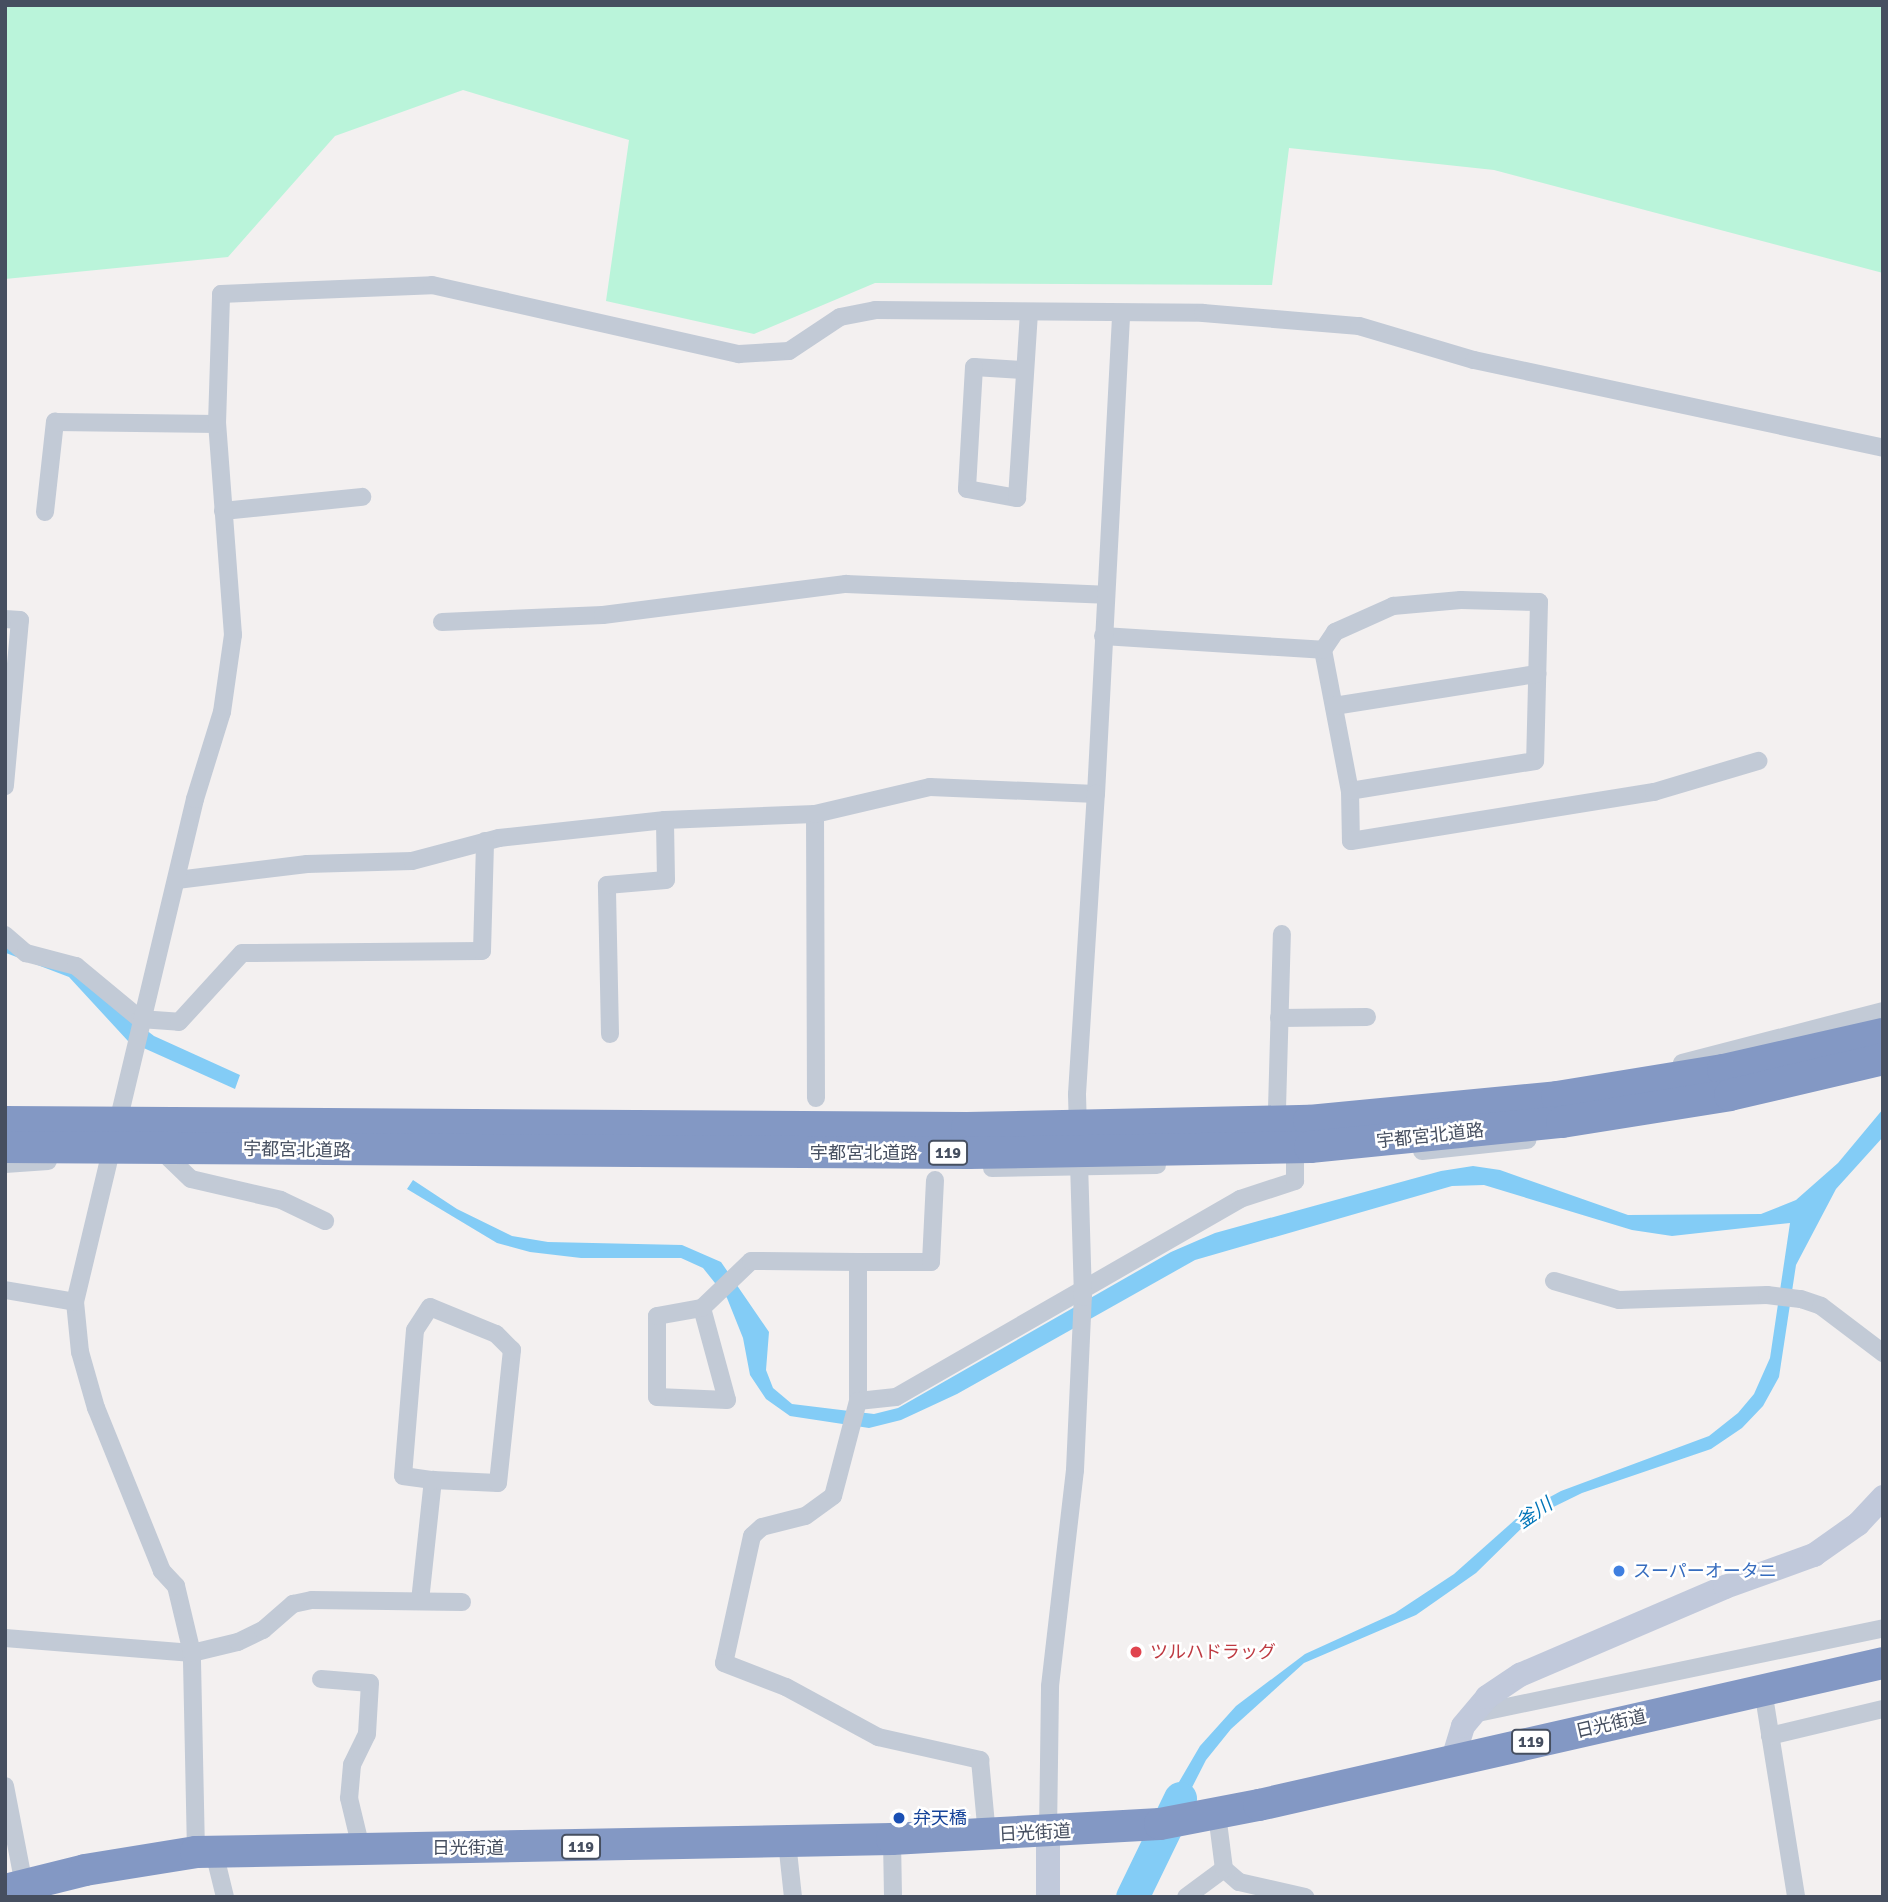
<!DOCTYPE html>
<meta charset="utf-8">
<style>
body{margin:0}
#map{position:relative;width:1888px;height:1902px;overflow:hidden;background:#f3f0f0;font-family:Signika,"Noto Sans JP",sans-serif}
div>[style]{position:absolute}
.green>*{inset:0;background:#baf4da}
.water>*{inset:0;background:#83ccf6}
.river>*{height:33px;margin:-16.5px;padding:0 16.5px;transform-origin:16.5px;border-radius:16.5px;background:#83ccf6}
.street>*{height:18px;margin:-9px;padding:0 9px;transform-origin:9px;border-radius:9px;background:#c2cad6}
.secondary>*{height:24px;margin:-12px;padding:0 12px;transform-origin:12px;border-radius:12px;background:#c1c9db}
.highway>*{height:32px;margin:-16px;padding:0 16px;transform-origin:16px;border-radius:16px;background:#8398c4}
.dots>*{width:19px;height:19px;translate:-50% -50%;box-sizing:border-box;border:4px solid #fff;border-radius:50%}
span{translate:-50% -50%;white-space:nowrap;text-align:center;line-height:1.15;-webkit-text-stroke:5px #fff;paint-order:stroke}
.shield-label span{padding:2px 5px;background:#fff;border:2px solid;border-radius:5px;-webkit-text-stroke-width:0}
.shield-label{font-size:16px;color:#464f60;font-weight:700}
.street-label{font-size:18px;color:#464f60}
.shop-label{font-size:18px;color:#366cbe}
.left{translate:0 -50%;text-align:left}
.health-label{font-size:18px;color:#be3a42}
.transit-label{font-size:18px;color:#164399}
.water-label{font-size:19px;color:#0075b9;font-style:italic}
.frame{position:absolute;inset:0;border:7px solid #464f60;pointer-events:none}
</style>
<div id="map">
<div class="green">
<i style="clip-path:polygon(5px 5px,1883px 5px,1883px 273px,1494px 170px,1289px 148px,1272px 285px,875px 283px,754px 334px,606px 301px,629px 140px,463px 90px,335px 136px,228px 257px,5px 279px)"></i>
</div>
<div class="water">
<i style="clip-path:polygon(5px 944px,69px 971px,154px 1036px,240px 1075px,235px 1089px,128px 1041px,69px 977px,6px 953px)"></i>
<i style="clip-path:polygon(1883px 1109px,1883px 1137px,1836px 1189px,1796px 1265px,1779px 1377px,1763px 1406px,1742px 1428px,1711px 1449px,1582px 1493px,1533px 1517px,1476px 1573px,1416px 1615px,1304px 1663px,1231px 1729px,1206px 1760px,1183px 1805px,1165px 1806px,1200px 1746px,1236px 1706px,1305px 1654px,1395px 1613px,1454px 1574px,1526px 1510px,1561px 1491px,1709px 1436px,1738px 1413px,1754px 1394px,1770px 1358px,1790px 1223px,1672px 1236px,1632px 1230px,1484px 1185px,1452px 1186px,1195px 1260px,957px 1394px,901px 1420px,869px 1428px,790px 1416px,766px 1399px,750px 1375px,743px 1338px,727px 1298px,703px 1268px,681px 1258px,581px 1258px,530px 1252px,497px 1243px,407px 1189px,413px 1180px,457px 1209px,512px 1236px,548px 1242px,682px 1245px,721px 1262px,769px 1332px,766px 1370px,773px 1388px,792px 1404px,874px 1414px,898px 1408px,1171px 1252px,1215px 1233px,1441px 1171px,1473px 1166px,1500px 1170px,1628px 1215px,1761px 1214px,1796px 1200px,1838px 1163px)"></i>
<i style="clip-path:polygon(1153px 1843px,1169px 1844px,1137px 1897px,1125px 1897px)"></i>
</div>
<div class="river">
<i style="left:1132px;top:1897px;width:110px;rotate:-64.1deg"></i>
</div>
<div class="street">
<i style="left:1024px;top:370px;width:50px;rotate:-176.6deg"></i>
<i style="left:974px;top:367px;width:122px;rotate:93.3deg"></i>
<i style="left:967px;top:489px;width:51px;rotate:10.2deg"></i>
<i style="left:1017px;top:498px;width:185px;rotate:-86.3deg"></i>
<i style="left:223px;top:511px;width:140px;rotate:-5.8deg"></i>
<i style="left:45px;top:512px;width:91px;rotate:-83.7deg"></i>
<i style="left:55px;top:422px;width:162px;rotate:0.7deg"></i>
<i style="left:5px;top:619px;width:15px;rotate:4deg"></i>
<i style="left:20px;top:620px;width:167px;rotate:95.2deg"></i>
<i style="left:442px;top:622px;width:161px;rotate:-2.5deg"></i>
<i style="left:603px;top:615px;width:245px;rotate:-7.3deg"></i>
<i style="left:846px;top:584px;width:259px;rotate:2.4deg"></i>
<i style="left:1103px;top:636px;width:220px;rotate:3.6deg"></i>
<i style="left:1323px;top:650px;width:144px;rotate:79.2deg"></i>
<i style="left:1350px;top:791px;width:50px;rotate:88.9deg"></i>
<i style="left:1351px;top:841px;width:307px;rotate:-9.2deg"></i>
<i style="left:1654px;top:792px;width:109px;rotate:-16.6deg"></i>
<i style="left:1323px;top:650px;width:22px;rotate:-56deg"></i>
<i style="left:1335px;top:632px;width:64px;rotate:-24.1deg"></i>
<i style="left:1393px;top:606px;width:68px;rotate:-5deg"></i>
<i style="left:1461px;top:600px;width:78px;rotate:1.5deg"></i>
<i style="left:1539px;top:602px;width:159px;rotate:91.4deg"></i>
<i style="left:1535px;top:761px;width:187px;rotate:170.8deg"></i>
<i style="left:1334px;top:706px;width:206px;rotate:-9deg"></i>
<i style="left:815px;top:814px;width:284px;rotate:89.8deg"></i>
<i style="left:177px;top:880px;width:131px;rotate:-7deg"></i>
<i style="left:307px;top:864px;width:105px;rotate:-1.6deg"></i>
<i style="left:412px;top:861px;width:90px;rotate:-14.8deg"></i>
<i style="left:499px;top:838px;width:167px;rotate:-6.2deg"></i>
<i style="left:665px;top:820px;width:150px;rotate:-2.3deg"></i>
<i style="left:815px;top:814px;width:118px;rotate:-13.2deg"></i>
<i style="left:930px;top:787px;width:166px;rotate:2.4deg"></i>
<i style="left:1096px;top:794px;width:479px;rotate:-87deg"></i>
<i style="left:5px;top:935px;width:28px;rotate:41deg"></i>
<i style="left:26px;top:953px;width:52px;rotate:14.6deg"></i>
<i style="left:76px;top:966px;width:83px;rotate:39.6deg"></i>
<i style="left:140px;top:1019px;width:39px;rotate:4deg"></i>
<i style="left:179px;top:1022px;width:93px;rotate:-47.6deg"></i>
<i style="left:242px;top:953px;width:240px;rotate:-0.5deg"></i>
<i style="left:482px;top:951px;width:110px;rotate:-88.4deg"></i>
<i style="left:1279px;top:1018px;width:88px;rotate:-0.7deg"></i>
<i style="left:610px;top:1034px;width:149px;rotate:-91.2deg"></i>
<i style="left:607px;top:885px;width:59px;rotate:-4.8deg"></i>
<i style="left:666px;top:880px;width:60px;rotate:-91deg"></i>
<i style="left:1682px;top:1063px;width:208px;rotate:-14.5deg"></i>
<i style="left:1277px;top:1109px;width:175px;rotate:-88.4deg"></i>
<i style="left:1422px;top:1151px;width:106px;rotate:-6deg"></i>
<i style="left:169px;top:1158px;width:30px;rotate:44deg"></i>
<i style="left:191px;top:1179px;width:92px;rotate:13.1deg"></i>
<i style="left:281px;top:1200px;width:49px;rotate:25.5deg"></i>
<i style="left:5px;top:1164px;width:43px;rotate:-4deg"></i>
<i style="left:992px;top:1168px;width:165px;rotate:-1deg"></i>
<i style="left:858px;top:1262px;width:73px"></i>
<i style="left:931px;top:1262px;width:82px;rotate:-87.2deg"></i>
<i style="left:1554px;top:1281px;width:68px;rotate:16.3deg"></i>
<i style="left:1619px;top:1300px;width:148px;rotate:-1.9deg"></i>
<i style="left:1767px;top:1295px;width:34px;rotate:7deg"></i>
<i style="left:1801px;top:1299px;width:21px;rotate:19deg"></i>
<i style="left:1821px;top:1306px;width:78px;rotate:37.2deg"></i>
<i style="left:5px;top:1290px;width:71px;rotate:9.7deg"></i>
<i style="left:702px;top:1308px;width:95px;rotate:74.8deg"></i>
<i style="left:727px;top:1400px;width:70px;rotate:-177.5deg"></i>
<i style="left:657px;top:1397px;width:81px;rotate:-90deg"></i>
<i style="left:657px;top:1316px;width:46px;rotate:-10.1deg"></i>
<i style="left:702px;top:1308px;width:68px;rotate:-43.8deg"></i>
<i style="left:751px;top:1261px;width:107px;rotate:0.5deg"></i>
<i style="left:858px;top:1262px;width:139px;rotate:90deg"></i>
<i style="left:858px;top:1401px;width:38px;rotate:-6deg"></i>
<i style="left:896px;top:1397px;width:397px;rotate:-29.9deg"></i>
<i style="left:1240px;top:1199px;width:58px;rotate:-18.1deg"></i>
<i style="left:1295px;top:1181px;width:20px;rotate:-90deg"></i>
<i style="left:858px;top:1401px;width:98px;rotate:104.7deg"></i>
<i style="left:833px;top:1496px;width:34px;rotate:144deg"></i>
<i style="left:805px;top:1516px;width:44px;rotate:165.7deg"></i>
<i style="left:762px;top:1527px;width:13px;rotate:138deg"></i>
<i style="left:752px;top:1536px;width:130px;rotate:102.4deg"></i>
<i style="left:724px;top:1663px;width:66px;rotate:21.2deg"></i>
<i style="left:786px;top:1687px;width:105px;rotate:28.5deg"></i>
<i style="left:878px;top:1737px;width:105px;rotate:12.7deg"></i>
<i style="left:980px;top:1760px;width:76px;rotate:84.7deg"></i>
<i style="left:420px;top:1601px;width:122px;rotate:-83.9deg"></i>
<i style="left:433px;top:1480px;width:65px;rotate:2.6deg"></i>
<i style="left:498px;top:1483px;width:134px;rotate:-84deg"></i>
<i style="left:512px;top:1350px;width:23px;rotate:-135deg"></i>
<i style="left:496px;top:1334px;width:71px;rotate:-157.8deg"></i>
<i style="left:430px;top:1307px;width:27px;rotate:123deg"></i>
<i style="left:415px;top:1330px;width:146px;rotate:94.7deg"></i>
<i style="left:403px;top:1476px;width:30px;rotate:8deg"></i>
<i style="left:5px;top:1638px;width:188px;rotate:4.6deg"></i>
<i style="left:192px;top:1653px;width:47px;rotate:-13.4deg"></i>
<i style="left:238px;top:1642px;width:28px;rotate:-26deg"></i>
<i style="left:263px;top:1630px;width:40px;rotate:-41deg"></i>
<i style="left:293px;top:1604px;width:19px;rotate:-12deg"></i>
<i style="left:312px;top:1600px;width:150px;rotate:0.8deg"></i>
<i style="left:321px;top:1679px;width:49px;rotate:4.7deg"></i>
<i style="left:370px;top:1683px;width:51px;rotate:93.4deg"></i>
<i style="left:367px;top:1734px;width:34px;rotate:116deg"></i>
<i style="left:352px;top:1765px;width:33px;rotate:95deg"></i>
<i style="left:349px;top:1798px;width:51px;rotate:76.5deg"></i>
<i style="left:1763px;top:1690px;width:210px;rotate:80.9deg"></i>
<i style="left:1473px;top:1714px;width:419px;rotate:-11.8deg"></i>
<i style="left:1770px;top:1736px;width:116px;rotate:-13.4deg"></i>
<i style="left:5px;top:1786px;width:101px;rotate:79.1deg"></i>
<i style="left:1048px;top:1833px;width:147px;rotate:-89.2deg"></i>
<i style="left:1050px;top:1686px;width:217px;rotate:-83.4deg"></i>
<i style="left:1075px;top:1470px;width:173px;rotate:-87.4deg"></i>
<i style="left:1083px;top:1297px;width:203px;rotate:-91.7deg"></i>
<i style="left:1077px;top:1094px;width:301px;rotate:-86.4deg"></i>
<i style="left:892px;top:1839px;width:58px;rotate:89deg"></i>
<i style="left:787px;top:1842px;width:55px;rotate:83.8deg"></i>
<i style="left:196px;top:1852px;width:199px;rotate:-91.2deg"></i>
<i style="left:192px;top:1653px;width:69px;rotate:-103.4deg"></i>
<i style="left:176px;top:1586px;width:21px;rotate:-133deg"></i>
<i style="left:162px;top:1571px;width:176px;rotate:-112deg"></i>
<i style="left:96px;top:1408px;width:58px;rotate:-105.9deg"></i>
<i style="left:80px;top:1352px;width:50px;rotate:-95.7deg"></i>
<i style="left:75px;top:1302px;width:517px;rotate:-76.58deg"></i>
<i style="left:195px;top:799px;width:91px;rotate:-72.8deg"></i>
<i style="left:222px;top:712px;width:78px;rotate:-81.9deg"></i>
<i style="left:233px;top:635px;width:212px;rotate:-94.3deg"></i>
<i style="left:217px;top:424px;width:130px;rotate:-88.2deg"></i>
<i style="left:221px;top:294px;width:211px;rotate:-2.4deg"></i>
<i style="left:432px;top:285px;width:315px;rotate:12.7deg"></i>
<i style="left:739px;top:354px;width:50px;rotate:-3.4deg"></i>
<i style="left:789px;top:351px;width:61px;rotate:-33.7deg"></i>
<i style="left:840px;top:317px;width:36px;rotate:-11deg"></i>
<i style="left:875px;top:310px;width:328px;rotate:0.5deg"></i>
<i style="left:1203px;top:313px;width:157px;rotate:4.8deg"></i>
<i style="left:1359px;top:326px;width:120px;rotate:16.5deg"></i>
<i style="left:1474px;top:360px;width:418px;rotate:12.1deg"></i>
<i style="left:214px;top:1852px;width:46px;rotate:76.3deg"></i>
<i style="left:1224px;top:1869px;width:20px;rotate:41deg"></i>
<i style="left:1239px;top:1882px;width:68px;rotate:12.8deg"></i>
<i style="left:1186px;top:1897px;width:47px;rotate:-36.4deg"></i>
<i style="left:1224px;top:1869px;width:55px;rotate:-97.3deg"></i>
</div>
<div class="secondary">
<i style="left:1453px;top:1759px;width:34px;rotate:-73deg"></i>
<i style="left:1463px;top:1726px;width:38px;rotate:-50deg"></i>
<i style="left:1487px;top:1697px;width:40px;rotate:-34deg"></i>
<i style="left:1520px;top:1675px;width:223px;rotate:-23.2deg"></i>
<i style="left:1725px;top:1587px;width:95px;rotate:-19.8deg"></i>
<i style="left:1814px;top:1555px;width:54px;rotate:-35.2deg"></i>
<i style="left:1858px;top:1524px;width:37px;rotate:-47deg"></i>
<i style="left:1048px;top:1833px;width:64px;rotate:90deg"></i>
</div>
<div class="highway">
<i style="left:5px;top:1122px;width:962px;rotate:0.36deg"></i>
<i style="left:967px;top:1128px;width:342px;rotate:-1.2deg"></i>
<i style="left:1309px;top:1121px;width:249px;rotate:-5.5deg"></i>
<i style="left:1557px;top:1097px;width:168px;rotate:-9.2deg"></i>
<i style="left:1723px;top:1070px;width:164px;rotate:-12.7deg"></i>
<i style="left:5px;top:1147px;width:963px;rotate:0.36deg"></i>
<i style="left:968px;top:1153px;width:342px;rotate:-1deg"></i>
<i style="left:1310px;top:1147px;width:253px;rotate:-5.7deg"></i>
<i style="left:1562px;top:1122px;width:170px;rotate:-9.1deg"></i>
<i style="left:1730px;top:1095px;width:157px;rotate:-13.2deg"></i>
<i style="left:5px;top:1890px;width:82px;rotate:-14deg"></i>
<i style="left:85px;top:1870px;width:112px;rotate:-9.2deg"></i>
<i style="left:196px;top:1852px;width:696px;rotate:-1.07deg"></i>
<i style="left:892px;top:1839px;width:268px;rotate:-3.2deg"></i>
<i style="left:1160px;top:1824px;width:101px;rotate:-10.9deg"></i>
<i style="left:1259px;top:1805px;width:640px;rotate:-12.82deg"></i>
</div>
<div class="dots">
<i style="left:1619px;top:1571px;background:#3f7fe0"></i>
<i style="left:1136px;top:1652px;background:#e0444e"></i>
<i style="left:899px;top:1818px;background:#1a4fb4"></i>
</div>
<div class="shield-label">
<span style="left:948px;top:1153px">119</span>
<span style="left:1531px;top:1742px">119</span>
<span style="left:581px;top:1847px">119</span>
</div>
<div class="street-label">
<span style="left:1430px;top:1136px;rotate:-6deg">宇都宮北道路</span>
<span style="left:297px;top:1150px;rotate:1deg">宇都宮北道路</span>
<span style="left:864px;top:1153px">宇都宮北道路</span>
<span style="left:1611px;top:1724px;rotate:-13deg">日光街道</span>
<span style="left:1035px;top:1833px;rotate:-3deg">日光街道</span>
<span style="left:468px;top:1848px">日光街道</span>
</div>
<div class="shop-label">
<span class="left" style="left:1633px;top:1571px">スーパーオータニ</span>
</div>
<div class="health-label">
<span class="left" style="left:1150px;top:1652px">ツルハドラッグ</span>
</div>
<div class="transit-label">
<span class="left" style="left:913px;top:1818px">弁天橋</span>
</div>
<div class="water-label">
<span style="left:1535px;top:1514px;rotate:-35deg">釜川</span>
</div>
<div class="frame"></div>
</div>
